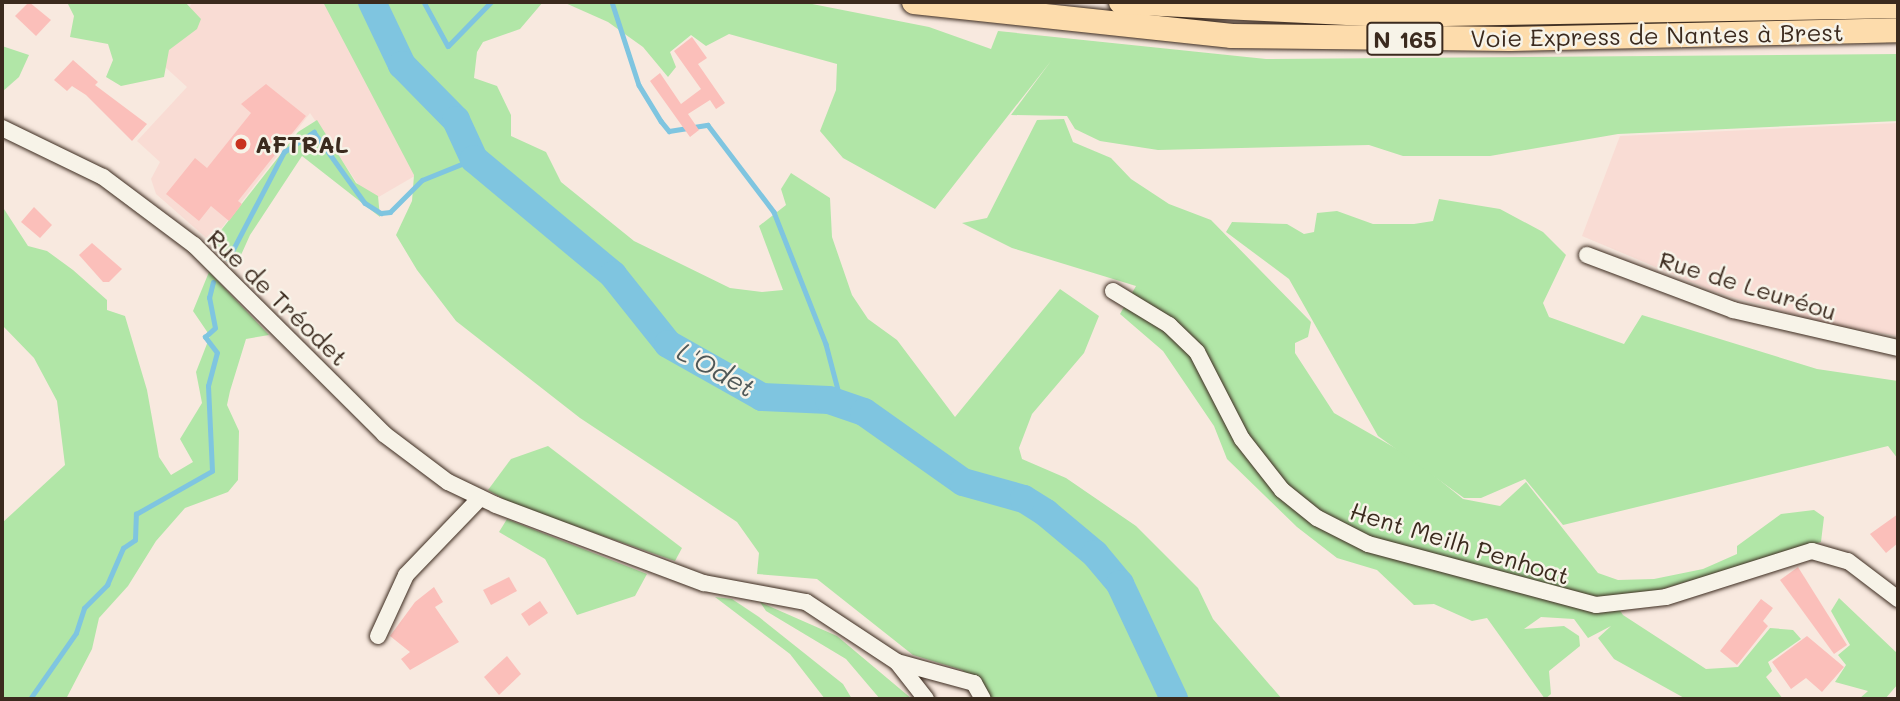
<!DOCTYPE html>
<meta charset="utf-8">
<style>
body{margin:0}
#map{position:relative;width:1900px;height:701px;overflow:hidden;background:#f8e9df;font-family:Mali,sans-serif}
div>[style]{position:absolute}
.built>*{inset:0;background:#f9dcd4}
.green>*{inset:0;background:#b1e6a7}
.stream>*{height:4.5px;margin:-2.25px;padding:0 2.25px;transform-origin:2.25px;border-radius:2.25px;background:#7fc5e0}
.river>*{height:28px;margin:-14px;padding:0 14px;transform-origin:14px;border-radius:14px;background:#7fc5e0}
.building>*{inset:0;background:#fbbfba}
.roads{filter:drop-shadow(0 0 2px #3b2a1e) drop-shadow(0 0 2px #3b2a1e)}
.minor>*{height:16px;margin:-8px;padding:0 8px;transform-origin:8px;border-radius:8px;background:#f7f3e8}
.highway>*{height:24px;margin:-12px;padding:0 12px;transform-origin:12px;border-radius:12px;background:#fddcac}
.dots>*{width:19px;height:19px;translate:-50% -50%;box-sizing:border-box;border:4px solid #f7f3e8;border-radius:50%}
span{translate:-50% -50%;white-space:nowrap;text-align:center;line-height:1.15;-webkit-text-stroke:5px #f7f3e8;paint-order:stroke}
.shield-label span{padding:2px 5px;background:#f7f3e8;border:2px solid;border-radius:5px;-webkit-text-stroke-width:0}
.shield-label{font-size:23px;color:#3b2a1e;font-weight:700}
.street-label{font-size:24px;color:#3b2a1e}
.poi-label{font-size:24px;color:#3b2a1e;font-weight:700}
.left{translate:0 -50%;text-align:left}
.water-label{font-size:26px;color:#4f5858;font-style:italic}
.frame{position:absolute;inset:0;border:4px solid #3b2a1e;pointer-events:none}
</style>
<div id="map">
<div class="built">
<i style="clip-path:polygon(193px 2px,327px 2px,425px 170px,370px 202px,310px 113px,211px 242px,156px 194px,151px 179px,160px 162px,137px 141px,187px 87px,153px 56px)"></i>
<i style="clip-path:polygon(1898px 123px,1898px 336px,1831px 325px,1715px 292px,1582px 236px,1620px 136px)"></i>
</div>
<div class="green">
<i style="clip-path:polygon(67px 2px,185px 2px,201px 19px,197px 29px,169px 50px,164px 77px,121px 86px,106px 77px,113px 60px,108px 44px,70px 37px,74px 16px)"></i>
<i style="clip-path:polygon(323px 2px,543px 2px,520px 29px,483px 42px,477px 52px,474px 78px,497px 86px,511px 115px,511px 136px,546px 152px,561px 182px,634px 241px,730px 288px,762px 292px,783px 290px,759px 226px,786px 205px,781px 189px,791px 173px,830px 198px,832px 237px,852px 295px,868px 319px,897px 340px,955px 417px,1060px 289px,1099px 316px,1084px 353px,1032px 414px,1019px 448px,1022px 459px,1066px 478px,1136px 526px,1198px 588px,1213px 619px,1282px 699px,988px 699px,979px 682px,962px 670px,913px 655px,817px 579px,757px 574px,759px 553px,737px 522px,580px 418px,456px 321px,417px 270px,396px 235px,412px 201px,414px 175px)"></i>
<i style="clip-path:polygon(563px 2px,802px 2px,929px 27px,991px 49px,998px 31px,1266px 59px,1898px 54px,1898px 121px,1618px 134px,1490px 156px,1403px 156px,1369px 145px,1158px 150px,1100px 141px,1075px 129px,1067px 116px,1011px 115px,1051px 61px,935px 209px,843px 158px,820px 131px,836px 90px,837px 64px,729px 34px,706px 46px,691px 35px,670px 52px,676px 67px,668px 77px,643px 47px,608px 22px)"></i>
<i style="clip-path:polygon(2px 46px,29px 55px,19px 77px,2px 92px)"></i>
<i style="clip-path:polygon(1064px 119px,1073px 142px,1111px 158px,1131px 179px,1169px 204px,1211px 220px,1311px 322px,1308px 337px,1295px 343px,1295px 353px,1334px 413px,1411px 457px,1463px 499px,1500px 506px,1526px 482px,1598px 573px,1618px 580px,1654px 579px,1703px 569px,1737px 554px,1737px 546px,1781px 514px,1814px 510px,1824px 517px,1821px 542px,1615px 603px,1623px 615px,1706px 669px,1738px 667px,1770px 628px,1793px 630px,1801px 639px,1768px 662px,1772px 671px,1766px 677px,1783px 699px,1686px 699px,1614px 659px,1598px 638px,1611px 626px,1588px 638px,1574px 619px,1541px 617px,1524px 629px,1564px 626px,1579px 636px,1580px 646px,1549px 671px,1551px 694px,1545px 699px,1487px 618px,1472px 621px,1434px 604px,1414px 605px,1377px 570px,1337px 558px,1297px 527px,1227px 459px,1214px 426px,1163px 351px,1120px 314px,1136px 286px,1012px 248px,962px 223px,987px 218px,1037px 120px)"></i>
<i style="clip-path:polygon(317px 120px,356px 183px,378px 196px,380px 217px,302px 156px,250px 235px,237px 264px,230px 265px,217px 250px,215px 238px,298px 132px)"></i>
<i style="clip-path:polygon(1439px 199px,1500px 209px,1543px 232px,1566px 255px,1543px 303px,1549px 317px,1624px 344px,1642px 315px,1817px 369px,1898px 381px,1898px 459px,1888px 446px,1563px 525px,1525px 479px,1481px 498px,1464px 498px,1378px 436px,1289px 279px,1226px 232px,1232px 222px,1287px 224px,1304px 234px,1314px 232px,1317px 213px,1337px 211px,1373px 224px,1414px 224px,1433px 221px)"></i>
<i style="clip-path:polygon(4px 209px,28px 246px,47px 251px,73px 270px,107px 300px,107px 310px,125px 316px,147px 390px,159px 457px,171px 475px,193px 462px,180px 439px,202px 403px,196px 372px,210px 336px,193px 311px,209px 272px,269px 335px,246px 339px,230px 391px,227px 405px,239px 431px,238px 480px,228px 492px,185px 508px,156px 541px,128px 586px,99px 618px,92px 649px,66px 699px,2px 699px,2px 523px,65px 465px,57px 401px,34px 358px,2px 325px)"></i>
<i style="clip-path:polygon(548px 446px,682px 548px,675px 561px,512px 504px,488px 490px,511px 459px)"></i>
<i style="clip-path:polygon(507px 519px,647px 574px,635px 596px,577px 615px,545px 559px,499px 532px)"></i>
<i style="clip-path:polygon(715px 597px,732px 599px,759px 617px,843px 684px,852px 699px,825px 699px,790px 654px)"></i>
<i style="clip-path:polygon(1839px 598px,1898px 654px,1898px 684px,1885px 699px,1859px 699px,1868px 691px,1835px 682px,1846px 665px,1838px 655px,1850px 645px,1831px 611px)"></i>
<i style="clip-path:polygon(760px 602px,837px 636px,912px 699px,880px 699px,846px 659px,766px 611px)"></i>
</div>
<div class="stream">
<i style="left:424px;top:2px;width:50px;rotate:61.4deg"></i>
<i style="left:448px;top:46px;width:62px;rotate:-45.7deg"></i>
<i style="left:612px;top:2px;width:87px;rotate:72deg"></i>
<i style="left:639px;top:85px;width:42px;rotate:58.6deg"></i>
<i style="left:661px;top:121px;width:13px;rotate:51deg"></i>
<i style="left:669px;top:131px;width:39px;rotate:-9deg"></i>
<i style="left:708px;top:125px;width:109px;rotate:52.8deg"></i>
<i style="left:774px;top:212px;width:142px;rotate:68.5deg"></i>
<i style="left:826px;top:344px;width:63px;rotate:75.3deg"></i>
<i style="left:228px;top:259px;width:121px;rotate:-62.4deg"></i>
<i style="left:284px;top:152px;width:36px;rotate:-34deg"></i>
<i style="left:314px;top:132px;width:87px;rotate:54.3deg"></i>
<i style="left:365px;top:203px;width:19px;rotate:32deg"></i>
<i style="left:381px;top:213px;width:9px;rotate:-6deg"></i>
<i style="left:390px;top:212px;width:45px;rotate:-45deg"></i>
<i style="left:422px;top:180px;width:56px;rotate:-22deg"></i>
<i style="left:30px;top:699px;width:80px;rotate:-55.1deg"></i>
<i style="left:76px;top:633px;width:26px;rotate:-72deg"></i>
<i style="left:84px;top:608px;width:33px;rotate:-45deg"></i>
<i style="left:107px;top:585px;width:40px;rotate:-66.6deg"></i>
<i style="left:123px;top:548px;width:14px;rotate:-34deg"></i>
<i style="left:135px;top:540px;width:26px;rotate:-88deg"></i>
<i style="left:136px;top:514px;width:87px;rotate:-29.5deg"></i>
<i style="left:212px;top:471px;width:85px;rotate:-92.7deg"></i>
<i style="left:208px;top:386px;width:34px;rotate:-75deg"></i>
<i style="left:217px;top:353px;width:20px;rotate:-127deg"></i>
<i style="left:205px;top:337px;width:13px;rotate:-42deg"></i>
<i style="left:215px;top:328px;width:31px;rotate:-101deg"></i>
<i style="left:209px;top:298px;width:16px;rotate:-76deg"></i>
</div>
<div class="river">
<i style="left:372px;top:2px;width:70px;rotate:64.5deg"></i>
<i style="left:402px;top:65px;width:77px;rotate:45.5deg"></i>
<i style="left:456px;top:120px;width:43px;rotate:65.2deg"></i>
<i style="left:474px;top:159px;width:181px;rotate:39.8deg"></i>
<i style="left:613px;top:275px;width:88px;rotate:51.4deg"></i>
<i style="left:668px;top:344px;width:108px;rotate:29.4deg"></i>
<i style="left:762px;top:397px;width:67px;rotate:2.6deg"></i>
<i style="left:829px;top:400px;width:37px;rotate:19deg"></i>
<i style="left:864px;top:412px;width:121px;rotate:35.3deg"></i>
<i style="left:963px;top:482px;width:63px;rotate:15.6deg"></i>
<i style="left:1024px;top:499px;width:26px;rotate:32deg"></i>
<i style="left:1046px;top:513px;width:64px;rotate:39.9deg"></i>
<i style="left:1095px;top:554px;width:39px;rotate:50deg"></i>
<i style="left:1120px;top:584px;width:127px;rotate:64.8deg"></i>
</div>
<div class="building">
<i style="clip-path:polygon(29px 2px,51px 20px,36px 36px,15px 16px)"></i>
<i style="clip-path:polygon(692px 37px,707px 58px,698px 64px,725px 103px,716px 109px,710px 100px,688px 114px,699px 130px,690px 137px,650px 81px,660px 73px,681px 104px,701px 89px,674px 51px)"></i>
<i style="clip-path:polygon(73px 60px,98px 82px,95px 85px,147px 124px,132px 141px,86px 95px,72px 86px,67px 91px,54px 80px)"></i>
<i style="clip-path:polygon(266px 84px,306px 116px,238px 201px,242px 204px,229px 221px,211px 206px,199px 221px,166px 194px,195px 158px,207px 168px,251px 113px,241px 104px)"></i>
<i style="clip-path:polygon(34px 207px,52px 225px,40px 238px,21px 222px)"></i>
<i style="clip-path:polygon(92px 243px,122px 269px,109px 282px,103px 282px,79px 255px)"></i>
<i style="clip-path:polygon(1898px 514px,1898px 543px,1886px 553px,1870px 534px)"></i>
<i style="clip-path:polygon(1798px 567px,1847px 645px,1834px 654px,1780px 580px)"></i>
<i style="clip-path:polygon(509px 577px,517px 591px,491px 605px,483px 590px)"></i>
<i style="clip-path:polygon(434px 587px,443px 602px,435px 607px,459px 642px,410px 670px,401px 659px,410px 652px,390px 636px,415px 602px)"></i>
<i style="clip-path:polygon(1761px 599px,1773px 608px,1763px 621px,1768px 626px,1737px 665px,1720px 651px)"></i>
<i style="clip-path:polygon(540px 601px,548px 613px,529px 626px,521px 614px)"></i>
<i style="clip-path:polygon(1807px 636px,1844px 667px,1822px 692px,1806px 678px,1791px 689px,1772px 662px)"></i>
<i style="clip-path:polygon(507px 656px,521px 674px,499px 695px,484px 677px)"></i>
</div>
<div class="roads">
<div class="minor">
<i style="left:2px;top:128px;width:112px;rotate:25.9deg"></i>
<i style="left:103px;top:177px;width:114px;rotate:36.8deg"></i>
<i style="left:194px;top:245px;width:268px;rotate:44.8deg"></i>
<i style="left:384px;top:434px;width:80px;rotate:36.9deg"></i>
<i style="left:448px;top:482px;width:53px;rotate:25.6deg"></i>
<i style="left:496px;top:505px;width:222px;rotate:20.6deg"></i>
<i style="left:704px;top:583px;width:104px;rotate:10.6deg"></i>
<i style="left:806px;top:602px;width:109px;rotate:33.4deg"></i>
<i style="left:897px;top:662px;width:80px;rotate:15.3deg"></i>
<i style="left:974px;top:683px;width:18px;rotate:61deg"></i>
<i style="left:1587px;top:255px;width:156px;rotate:20.6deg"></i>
<i style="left:1733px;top:310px;width:169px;rotate:13deg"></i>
<i style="left:1113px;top:291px;width:66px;rotate:31.3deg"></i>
<i style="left:1169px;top:325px;width:39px;rotate:44deg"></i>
<i style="left:1197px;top:352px;width:98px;rotate:62.7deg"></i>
<i style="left:1242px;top:439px;width:65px;rotate:51.9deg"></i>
<i style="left:1282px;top:490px;width:45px;rotate:38.7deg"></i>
<i style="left:1317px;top:518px;width:57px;rotate:27deg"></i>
<i style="left:1368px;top:544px;width:236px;rotate:15deg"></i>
<i style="left:1596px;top:605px;width:70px;rotate:-6.5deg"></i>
<i style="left:1666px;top:597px;width:153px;rotate:-17.5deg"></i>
<i style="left:1812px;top:551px;width:37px;rotate:16deg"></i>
<i style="left:1848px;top:561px;width:63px;rotate:37.2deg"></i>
<i style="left:378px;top:636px;width:67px;rotate:-65.3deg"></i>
<i style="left:406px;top:575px;width:107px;rotate:-46.1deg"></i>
<i style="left:897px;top:662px;width:47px;rotate:51.9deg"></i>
</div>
<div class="highway">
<i style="left:914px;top:2px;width:320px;rotate:6.1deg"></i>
<i style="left:1232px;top:36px;width:278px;rotate:0.6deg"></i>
<i style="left:1510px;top:39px;width:388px;rotate:-1.3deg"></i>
<i style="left:1121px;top:2px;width:267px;rotate:2.8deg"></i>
<i style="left:1388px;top:15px;width:510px;rotate:-1.01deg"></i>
</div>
</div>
<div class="dots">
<i style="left:241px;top:144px;background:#c8321e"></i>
</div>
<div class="shield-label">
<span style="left:1405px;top:39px">N 165</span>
</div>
<div class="street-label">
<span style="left:1657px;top:35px;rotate:-1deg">Voie Express de Nantes à Brest</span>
<span style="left:1748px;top:285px;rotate:17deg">Rue de Leuréou</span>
<span style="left:278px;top:297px;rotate:44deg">Rue de Tréodet</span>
<span style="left:1460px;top:543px;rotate:17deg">Hent Meilh Penhoat</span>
</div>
<div class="poi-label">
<span class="left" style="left:255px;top:144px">AFTRAL</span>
</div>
<div class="water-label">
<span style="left:716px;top:370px;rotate:29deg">L'Odet</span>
</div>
<div class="frame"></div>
</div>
